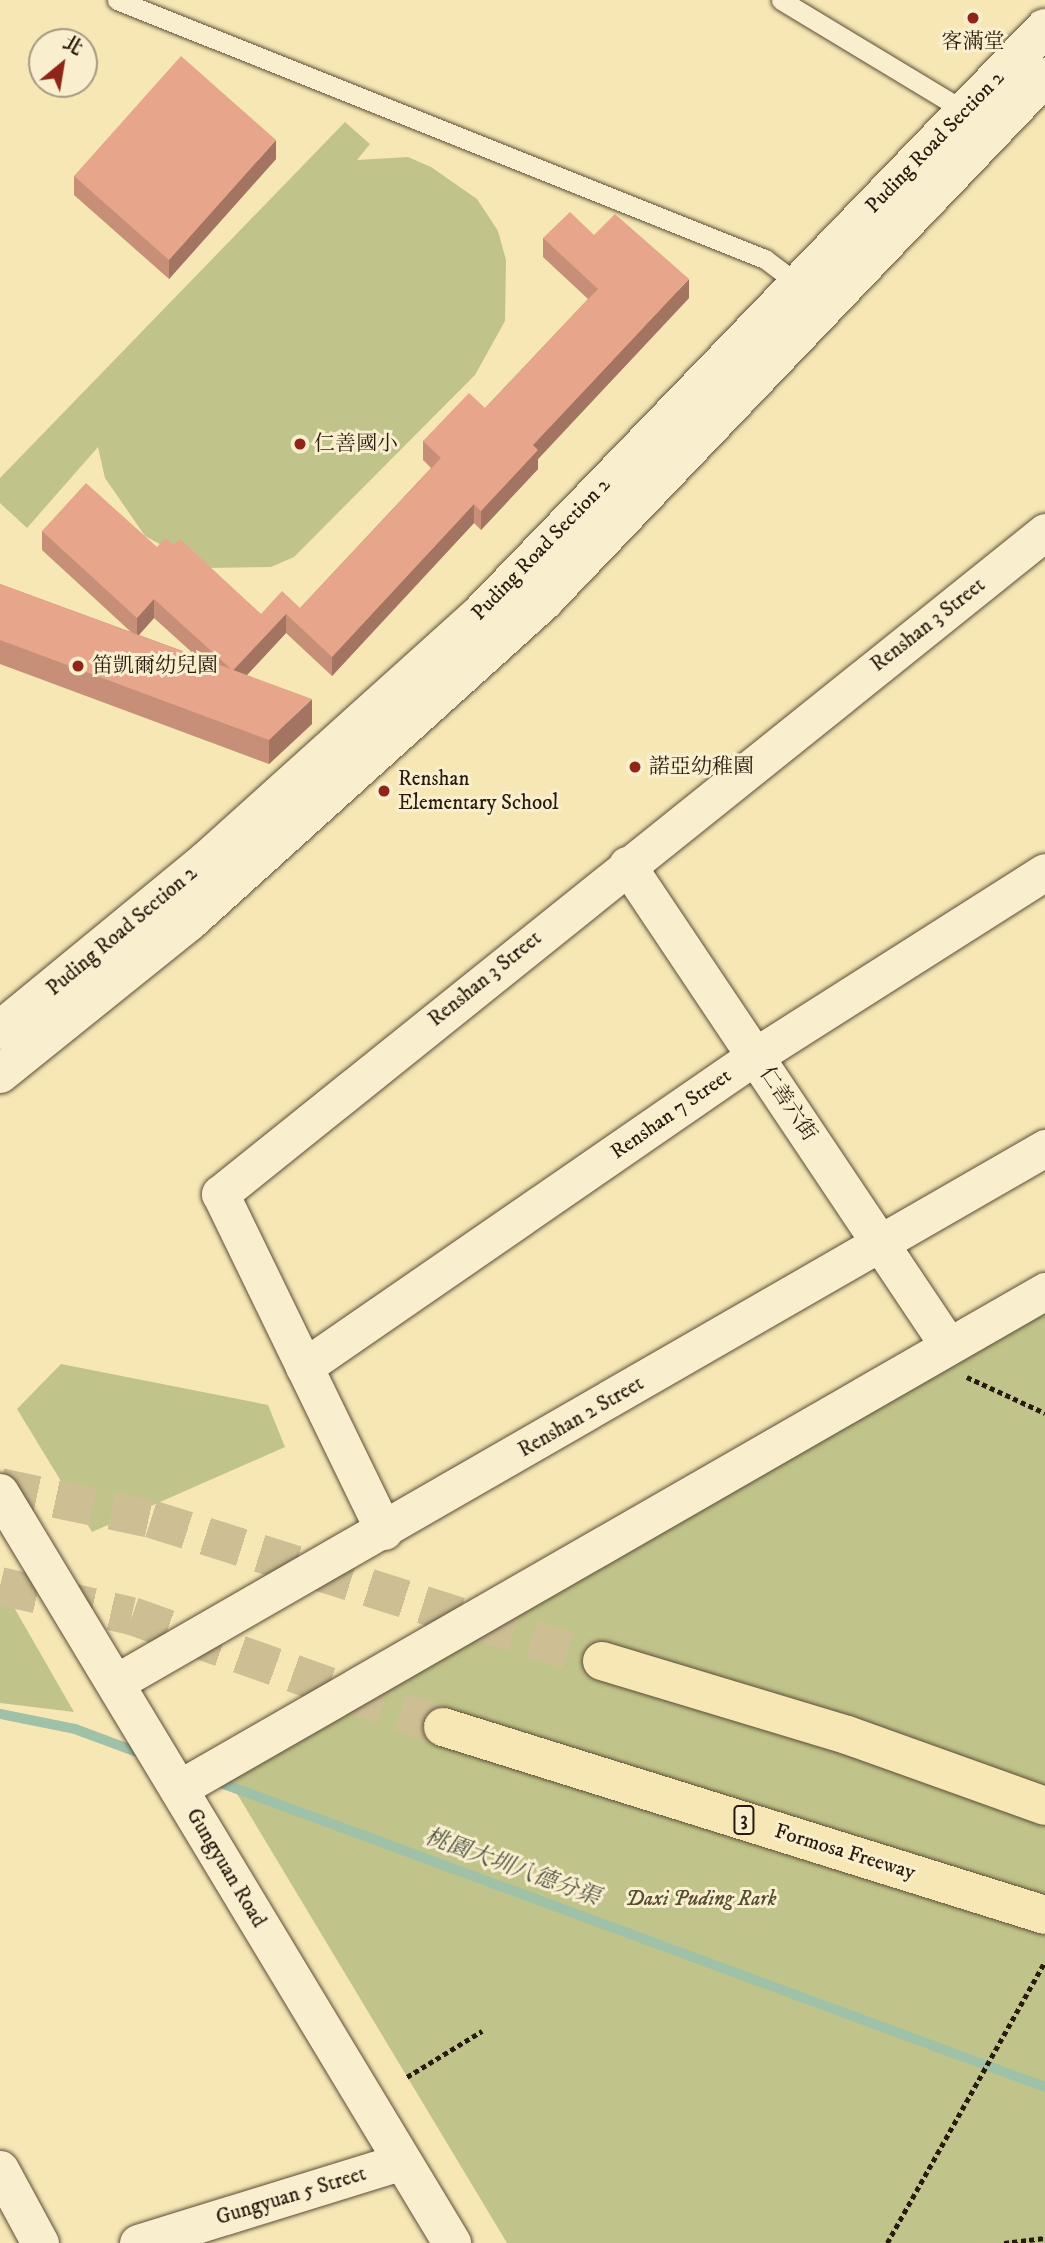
<!DOCTYPE html>
<meta charset="utf-8">
<style>
body{margin:0}
#map{position:relative;width:1045px;height:2243px;overflow:hidden;background:#f6e7b5;font-family:"IM FELL DW Pica","Noto Serif TC",serif}
div>[style]{position:absolute}
.green>*{inset:0;background:#c1c48a}
.stream>*{height:10px;margin:-5px;padding:0 5px;transform-origin:5px;border-radius:5px;background:#9ec1a8}
.highway-tunnel>*{height:38px;margin-top:-19px;transform-origin:0;background:repeating-linear-gradient(90deg,#cdbe94 0 38px,transparent 0 57px)}
.path>*{height:4.5px;margin-top:-2.25px;transform-origin:0;background:repeating-linear-gradient(90deg,#281b0e 0 5px,transparent 0 8.5px)}
.roads{filter:drop-shadow(0 0 2px #5c4e38) drop-shadow(0 0 2px #5c4e38)}
.lane>*{height:19px;margin:-9.5px;padding:0 9.5px;transform-origin:9.5px;border-radius:9.5px;background:#f9efcf}
.street>*{height:37px;margin:-18.5px;padding:0 18.5px;transform-origin:18.5px;border-radius:18.5px;background:#f9efcf}
.secondary>*{height:38px;margin:-19px;padding:0 19px;transform-origin:19px;border-radius:19px;background:#f9efcf}
.highway>*{height:38px;margin:-19px;padding:0 19px;transform-origin:19px;border-radius:19px;background:#f6e7b5}
.wall>*{inset:0;background:#c78f78}
.shaded-wall>*{inset:0;background:#a27461}
.building>*{inset:0;background:#e7a68b}
.dots>*{width:19px;height:19px;translate:-50% -50%;box-sizing:border-box;border:4px solid #f9efcf;border-radius:50%}
span{translate:-50% -50%;white-space:nowrap;text-align:center;line-height:1.15;-webkit-text-stroke:6px #f9efcf;paint-order:stroke}
.shield-label span{padding:2px 5px;background:#f9efcf;border:2px solid;border-radius:5px;-webkit-text-stroke-width:0}
.shield-label{font-size:19px;color:#281b0e;font-weight:700}
.poi-label{font-size:21px;color:#281b0e}
.left{translate:0 -50%;text-align:left}
.street-label{font-size:21px;color:#281b0e}
.park-label{font-size:21px;color:#564e33;font-style:italic}
.water-label{font-size:23px;color:#515544;font-style:italic}
.north{position:absolute;left:28px;top:28px;width:70px;height:70px;box-sizing:border-box;background:#f9efcf;border:2px solid #a59a82;border-radius:50%;rotate:30deg;font-size:19px;font-weight:700;line-height:28px;text-align:center;color:#281b0e}
.north::after{content:'';display:block;margin:auto;width:24px;height:32px;background:#8f2418;clip-path:polygon(50% 0,100% 100%,50% 72%,0 100%)}
</style>
<div id="map">
<div class="green">
<i style="clip-path:polygon(345px 122px,370px 144px,357px 160px,408px 157px,431px 167px,477px 199px,498px 231px,506px 260px,505px 321px,475px 375px,294px 557px,271px 567px,203px 568px,145px 536px,105px 478px,98px 447px,27px 528px,0 503px,0 478px)"></i>
<i style="clip-path:polygon(1045px 1313px,1045px 2243px,507px 2243px,224px 1772px)"></i>
<i style="clip-path:polygon(61px 1364px,268px 1405px,285px 1447px,92px 1532px,17px 1409px)"></i>
<i style="clip-path:polygon(0 1583px,74px 1712px,0 1703px)"></i>
</div>
<div class="stream">
<i style="left:0;top:1714px;width:76px;rotate:11.3deg"></i>
<i style="left:75px;top:1729px;width:75px;rotate:20.4deg"></i>
<i style="left:213px;top:1780px;width:887px;rotate:20.25deg"></i>
</div>
<div class="highway-tunnel">
<i style="left:0;top:1487px;width:154px;rotate:12deg"></i>
<i style="left:151px;top:1519px;width:473px;rotate:17.5deg"></i>
<i style="left:0;top:1586px;width:135px;rotate:12.8deg"></i>
<i style="left:132px;top:1616px;width:330px;rotate:19.6deg"></i>
</div>
<div class="path">
<i style="left:967px;top:1377px;width:86px;rotate:24.8deg"></i>
<i style="left:407px;top:2077px;width:88px;rotate:-31.5deg"></i>
<i style="left:887px;top:2243px;width:322px;rotate:-60.7deg"></i>
<i style="left:1004px;top:2243px;width:41px;rotate:-7deg"></i>
</div>
<div class="roads">
<div class="lane">
<i style="left:117px;top:0;width:698px;rotate:21.79deg"></i>
<i style="left:765px;top:259px;width:41px;rotate:37.1deg"></i>
<i style="left:781px;top:0;width:221px;rotate:31.1deg"></i>
</div>
<div class="street">
<i style="left:627px;top:865px;width:577px;rotate:56.23deg"></i>
<i style="left:304px;top:1367px;width:548px;rotate:-34.59deg"></i>
<i style="left:755px;top:1056px;width:343px;rotate:-32.4deg"></i>
<i style="left:384px;top:1531px;width:375px;rotate:-115.9deg"></i>
<i style="left:220px;top:1194px;width:1058px;rotate:-38.74deg"></i>
<i style="left:115px;top:1683px;width:1073px;rotate:-29.91deg"></i>
<i style="left:178px;top:1789px;width:1000px;rotate:-29.87deg"></i>
<i style="left:0;top:2169px;width:84px;rotate:61.6deg"></i>
<i style="left:138px;top:2243px;width:277px;rotate:-17.2deg"></i>
</div>
<div class="secondary">
<i style="left:0;top:1030px;width:269px;rotate:-39.4deg"></i>
<i style="left:208px;top:859px;width:366px;rotate:-42deg"></i>
<i style="left:480px;top:614px;width:814px;rotate:-46.05deg"></i>
<i style="left:0;top:1074px;width:243px;rotate:-38.8deg"></i>
<i style="left:189px;top:922px;width:480px;rotate:-42.1deg"></i>
<i style="left:545px;top:600px;width:724px;rotate:-46.29deg"></i>
<i style="left:0;top:1493px;width:876px;rotate:58.92deg"></i>
</div>
<div class="highway">
<i style="left:602px;top:1661px;width:256px;rotate:16.8deg"></i>
<i style="left:847px;top:1735px;width:210px;rotate:19.7deg"></i>
<i style="left:443px;top:1727px;width:631px;rotate:17.34deg"></i>
</div>
</div>
<div class="wall">
<i style="clip-path:polygon(276px 159px,169px 279px,74px 195px,74px 176px)"></i>
<i style="clip-path:polygon(evenodd,594px 235px,689px 298px,538px 459px,538px 469px,481px 530px,474px 523px,332px 676px,286px 633px,247px 675px,312px 724px,269px 764px,0 664px,0 584px,131px 632px,42px 550px,42px 531px,157px 547px,174px 545px,261px 614px,300px 608px,431px 468px,423px 460px,423px 441px,485px 408px,588px 299px,543px 257px,543px 238px,594px 235px,154px 618px,196px 656px,139px 635px,154px 618px)"></i>
</div>
<div class="shaded-wall">
<i style="clip-path:polygon(276px 140px,276px 159px,169px 279px,169px 260px)"></i>
<i style="clip-path:polygon(689px 279px,689px 298px,538px 459px,538px 469px,481px 530px,481px 511px,533px 445px)"></i>
<i style="clip-path:polygon(474px 504px,474px 523px,332px 676px,332px 657px)"></i>
<i style="clip-path:polygon(154px 599px,154px 618px,137px 637px,137px 618px)"></i>
<i style="clip-path:polygon(286px 614px,286px 633px,233px 690px,233px 671px)"></i>
<i style="clip-path:polygon(312px 699px,312px 724px,269px 764px,269px 740px)"></i>
</div>
<div class="building">
<i style="clip-path:polygon(181px 56px,276px 140px,169px 260px,74px 176px)"></i>
<i style="clip-path:polygon(570px 212px,594px 235px,615px 214px,689px 279px,533px 445px,538px 450px,481px 511px,474px 504px,332px 657px,286px 614px,233px 670px,231px 669px,154px 599px,137px 618px,42px 531px,86px 483px,157px 547px,165px 538px,174px 545px,180px 539px,261px 614px,282px 591px,300px 608px,441px 458px,423px 441px,469px 393px,485px 408px,598px 289px,543px 238px)"></i>
<i style="clip-path:polygon(0 584px,312px 699px,269px 740px,0 640px)"></i>
</div>
<div class="dots">
<i style="left:973px;top:18px;background:#8f2418"></i>
<i style="left:300px;top:444px;background:#8f2418"></i>
<i style="left:78px;top:666px;background:#8f2418"></i>
<i style="left:635px;top:767px;background:#8f2418"></i>
<i style="left:384px;top:791px;background:#8f2418"></i>
</div>
<div class="shield-label">
<span style="left:744px;top:1820px">3</span>
</div>
<div class="poi-label">
<span style="left:973px;top:42px">客滿堂</span>
<span class="left" style="left:314px;top:444px">仁善國小</span>
<span class="left" style="left:92px;top:666px">笛凱爾幼兒園</span>
<span class="left" style="left:649px;top:767px">諾亞幼稚園</span>
<span class="left" style="left:398px;top:791px">Renshan<br>Elementary School</span>
</div>
<div class="street-label">
<span style="left:935px;top:142px;rotate:-46deg">Puding Road Section 2</span>
<span style="left:541px;top:549px;rotate:-46deg">Puding Road Section 2</span>
<span style="left:928px;top:625px;rotate:-38deg">Renshan 3 Street</span>
<span style="left:122px;top:931px;rotate:-40deg">Puding Road Section 2</span>
<span style="left:485px;top:979px;rotate:-39deg">Renshan 3 Street</span>
<span style="left:788px;top:1104px;rotate:56deg">仁善六街</span>
<span style="left:671px;top:1114px;rotate:-35deg">Renshan 7 Street</span>
<span style="left:581px;top:1417px;rotate:-30deg">Renshan 2 Street</span>
<span style="left:845px;top:1852px;rotate:17deg">Formosa Freeway</span>
<span style="left:226px;top:1868px;rotate:59deg">Gungyuan Road</span>
<span style="left:291px;top:2196px;rotate:-17deg">Gungyuan 5 Street</span>
</div>
<div class="park-label">
<span style="left:701px;top:1899px">Daxi Puding Rark</span>
</div>
<div class="water-label">
<span style="left:512px;top:1868px;rotate:20deg">桃園大圳八德分渠</span>
</div>
<div class="north">北</div>
</div>
